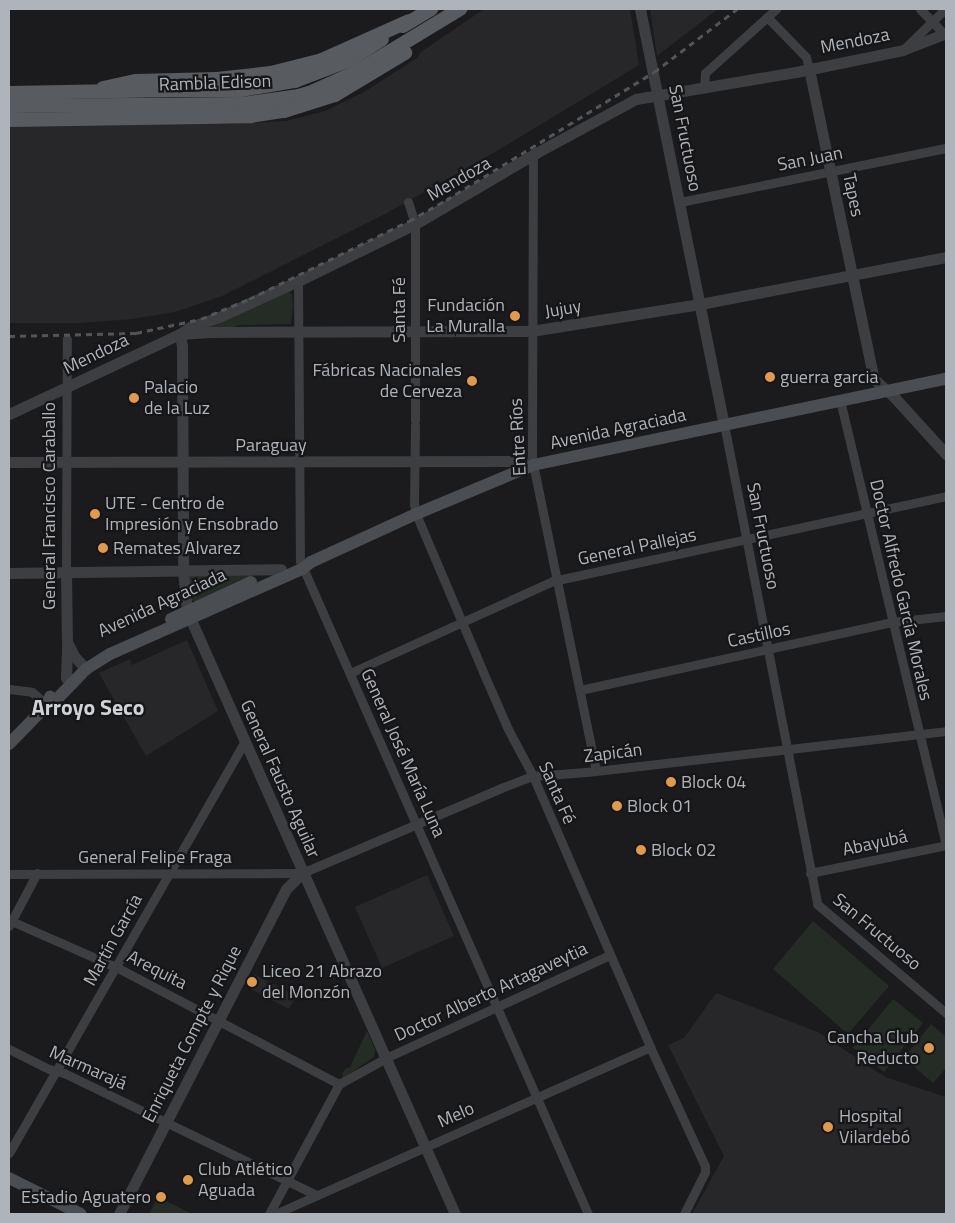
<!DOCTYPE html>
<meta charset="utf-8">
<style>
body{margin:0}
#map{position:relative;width:955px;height:1223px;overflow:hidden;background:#1b1b1d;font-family:"Titillium Web",sans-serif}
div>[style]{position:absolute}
.built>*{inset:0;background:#27272a}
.green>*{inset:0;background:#252c25}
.minor>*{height:9px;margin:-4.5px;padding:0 4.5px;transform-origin:4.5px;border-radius:4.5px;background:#3c3e41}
.tertiary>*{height:11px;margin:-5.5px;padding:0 5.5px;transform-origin:5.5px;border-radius:5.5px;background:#3c3e41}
.secondary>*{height:12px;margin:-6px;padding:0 6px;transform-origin:6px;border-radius:6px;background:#4a4d51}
.primary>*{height:14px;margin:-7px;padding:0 7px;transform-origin:7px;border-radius:7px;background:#585b60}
.rail>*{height:2.5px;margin-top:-1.25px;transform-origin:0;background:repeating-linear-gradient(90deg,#515458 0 6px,transparent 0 11px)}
.primary-bridge>*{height:14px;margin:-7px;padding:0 7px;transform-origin:7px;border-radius:7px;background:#585b60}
.dots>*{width:14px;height:14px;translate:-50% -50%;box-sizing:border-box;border:2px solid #161618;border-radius:50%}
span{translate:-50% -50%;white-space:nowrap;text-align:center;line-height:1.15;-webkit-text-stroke:4.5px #161618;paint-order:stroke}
.street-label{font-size:18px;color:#afb4bb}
.poi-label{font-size:18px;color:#afb4bb}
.right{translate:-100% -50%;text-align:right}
.left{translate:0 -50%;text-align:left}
.district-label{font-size:22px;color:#cfd3d7;font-weight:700}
.frame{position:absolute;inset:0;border:10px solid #afb4bb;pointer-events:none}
</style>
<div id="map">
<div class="built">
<i style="clip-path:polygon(484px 9px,630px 9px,639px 65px,502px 148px,387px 213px,222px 296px,175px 312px,132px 319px,82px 323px,9px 323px,9px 122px,237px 124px,286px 121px,325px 111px,364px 92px,417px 58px,421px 52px)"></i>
<i style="clip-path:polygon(650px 9px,718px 9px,657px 56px)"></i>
<i style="clip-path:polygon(187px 640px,218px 711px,146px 756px,99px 673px,130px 659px,132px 665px)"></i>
<i style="clip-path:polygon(427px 875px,454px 936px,382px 968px,355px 907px)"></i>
<i style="clip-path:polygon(254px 974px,296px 996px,289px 1009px,247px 987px)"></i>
<i style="clip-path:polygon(716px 993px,818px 1032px,885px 1077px,946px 1097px,946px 1214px,692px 1214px,724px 1156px,668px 1045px,684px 1038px)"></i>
</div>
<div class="green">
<i style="clip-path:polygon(288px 291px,292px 295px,293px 304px,291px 324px,239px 325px,231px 328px,209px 328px,210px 325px)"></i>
<i style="clip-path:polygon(189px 575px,255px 575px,196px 602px,191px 600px)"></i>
<i style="clip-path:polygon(813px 921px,889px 986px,848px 1034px,773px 969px)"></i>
<i style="clip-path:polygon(893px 999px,923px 1023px,884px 1072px,853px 1048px)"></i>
<i style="clip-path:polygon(931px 1024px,946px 1037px,946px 1068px,933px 1083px,904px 1058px)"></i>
<i style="clip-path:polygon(367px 1031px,375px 1050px,374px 1057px,343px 1078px,342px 1074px,345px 1069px,350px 1067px)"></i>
<i style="clip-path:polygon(158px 1197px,192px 1214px,149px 1214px)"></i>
</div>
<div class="minor">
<i style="left:920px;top:9px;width:37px;rotate:46deg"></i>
<i style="left:767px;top:17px;width:56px;rotate:45.7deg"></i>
<i style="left:806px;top:57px;width:12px;rotate:76deg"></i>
<i style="left:903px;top:50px;width:59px;rotate:-44.3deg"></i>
<i style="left:704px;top:88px;width:15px;rotate:-86deg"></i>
<i style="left:705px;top:73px;width:96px;rotate:-42deg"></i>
<i style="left:533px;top:154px;width:305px;rotate:90.2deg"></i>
<i style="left:532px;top:459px;width:318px;rotate:78.4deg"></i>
<i style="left:408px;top:202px;width:23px;rotate:72deg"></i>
<i style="left:415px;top:224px;width:196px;rotate:90deg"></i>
<i style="left:680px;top:202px;width:271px;rotate:-11.5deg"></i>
<i style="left:298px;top:281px;width:280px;rotate:89.6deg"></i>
<i style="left:300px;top:561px;width:714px;rotate:66.2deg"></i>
<i style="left:840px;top:400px;width:457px;rotate:76.6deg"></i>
<i style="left:724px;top:424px;width:489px;rotate:79deg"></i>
<i style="left:817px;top:904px;width:169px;rotate:40.2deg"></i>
<i style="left:415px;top:425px;width:79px;rotate:90.7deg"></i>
<i style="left:414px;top:504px;width:10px;rotate:79deg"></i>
<i style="left:416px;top:514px;width:181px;rotate:67deg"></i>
<i style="left:487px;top:681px;width:52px;rotate:66.4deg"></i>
<i style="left:508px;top:729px;width:53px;rotate:62deg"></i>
<i style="left:533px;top:776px;width:295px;rotate:66.6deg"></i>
<i style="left:650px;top:1047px;width:131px;rotate:65.2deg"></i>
<i style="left:705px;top:1166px;width:6px;rotate:90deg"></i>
<i style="left:705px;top:1172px;width:47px;rotate:116.6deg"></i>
<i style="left:66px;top:573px;width:234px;rotate:-89.8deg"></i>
<i style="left:350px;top:673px;width:223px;rotate:-24.4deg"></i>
<i style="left:553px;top:581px;width:402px;rotate:-12.2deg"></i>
<i style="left:9px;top:689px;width:23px;rotate:7deg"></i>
<i style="left:32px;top:692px;width:20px;rotate:41deg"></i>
<i style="left:580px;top:690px;width:319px;rotate:-12.3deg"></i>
<i style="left:892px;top:622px;width:54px;rotate:-6.3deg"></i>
<i style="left:810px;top:873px;width:139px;rotate:-11.6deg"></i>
<i style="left:9px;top:874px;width:293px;rotate:-0.2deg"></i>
<i style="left:302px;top:873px;width:216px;rotate:-23.1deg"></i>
<i style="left:501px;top:788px;width:34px;rotate:-21deg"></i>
<i style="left:533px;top:776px;width:54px;rotate:-4.2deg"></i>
<i style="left:587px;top:772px;width:361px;rotate:-6.5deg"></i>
<i style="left:9px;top:920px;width:117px;rotate:23.7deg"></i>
<i style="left:116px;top:967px;width:252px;rotate:27.7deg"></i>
<i style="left:9px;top:926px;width:60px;rotate:-62.2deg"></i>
<i style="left:9px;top:1049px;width:45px;rotate:26.6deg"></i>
<i style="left:49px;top:1069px;width:16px;rotate:15deg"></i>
<i style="left:64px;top:1073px;width:280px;rotate:25.8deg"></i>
<i style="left:9px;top:1153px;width:473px;rotate:-60.2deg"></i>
<i style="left:269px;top:1214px;width:148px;rotate:-61.7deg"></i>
<i style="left:339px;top:1084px;width:58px;rotate:-28.8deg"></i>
<i style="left:390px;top:1056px;width:242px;rotate:-24.7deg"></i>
<i style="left:275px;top:1214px;width:411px;rotate:-24deg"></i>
</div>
<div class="tertiary">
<i style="left:640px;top:9px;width:423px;rotate:78.6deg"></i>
<i style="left:809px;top:69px;width:317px;rotate:78.2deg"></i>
<i style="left:874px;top:379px;width:28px;rotate:42deg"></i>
<i style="left:895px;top:398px;width:76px;rotate:47.7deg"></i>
<i style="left:180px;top:334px;width:12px;rotate:81deg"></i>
<i style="left:182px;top:346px;width:225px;rotate:89.7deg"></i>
<i style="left:183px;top:571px;width:40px;rotate:84.3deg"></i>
<i style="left:187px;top:611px;width:660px;rotate:66.04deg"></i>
<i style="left:180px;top:334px;width:30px;rotate:-4deg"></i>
<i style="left:210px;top:332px;width:321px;rotate:-0.2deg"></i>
<i style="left:531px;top:331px;width:171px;rotate:-9.1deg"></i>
<i style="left:700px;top:304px;width:250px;rotate:-10.8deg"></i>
<i style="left:9px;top:414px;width:189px;rotate:-25.1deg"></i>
<i style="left:180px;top:334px;width:12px;rotate:-35deg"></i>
<i style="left:190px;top:327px;width:31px;rotate:-19deg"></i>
<i style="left:219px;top:317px;width:87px;rotate:-24.5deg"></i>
<i style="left:298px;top:281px;width:130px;rotate:-26deg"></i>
<i style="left:415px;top:224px;width:140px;rotate:-30.4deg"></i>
<i style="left:536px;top:153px;width:114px;rotate:-28.4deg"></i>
<i style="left:636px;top:99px;width:162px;rotate:-9.6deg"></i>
<i style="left:796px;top:72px;width:109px;rotate:-11.6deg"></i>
<i style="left:903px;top:50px;width:46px;rotate:-21.6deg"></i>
<i style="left:9px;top:462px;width:503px;rotate:-0.11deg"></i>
<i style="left:512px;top:461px;width:21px;rotate:11deg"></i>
<i style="left:9px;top:573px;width:272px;rotate:-0.8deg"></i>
<i style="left:66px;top:573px;width:69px;rotate:89.2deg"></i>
<i style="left:67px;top:642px;width:16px;rotate:63deg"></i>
<i style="left:74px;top:656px;width:18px;rotate:47deg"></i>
<i style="left:66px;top:678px;width:34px;rotate:-88deg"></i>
<i style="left:119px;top:1214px;width:365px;rotate:-62.8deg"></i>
<i style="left:286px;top:889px;width:23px;rotate:-45deg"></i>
</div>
<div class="secondary">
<i style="left:171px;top:619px;width:88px;rotate:-24.8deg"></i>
<i style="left:47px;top:705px;width:13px;rotate:-32deg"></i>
<i style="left:58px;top:698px;width:40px;rotate:-46deg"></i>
<i style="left:86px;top:669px;width:28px;rotate:-32deg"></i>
<i style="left:110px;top:654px;width:210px;rotate:-23.9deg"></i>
<i style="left:302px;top:569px;width:11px;rotate:-38deg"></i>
<i style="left:311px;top:562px;width:115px;rotate:-24.6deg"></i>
<i style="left:416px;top:514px;width:127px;rotate:-22.7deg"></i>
<i style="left:533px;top:465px;width:422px;rotate:-11.8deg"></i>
<i style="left:9px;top:744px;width:54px;rotate:-45.7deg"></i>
<i style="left:47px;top:705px;width:9px;rotate:-69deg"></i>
<i style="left:9px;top:1178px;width:80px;rotate:26.6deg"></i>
</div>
<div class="primary">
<i style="left:403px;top:26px;width:33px;rotate:-31deg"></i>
<i style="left:103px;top:88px;width:34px;rotate:-12deg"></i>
<i style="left:136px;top:81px;width:81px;rotate:-1.4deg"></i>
<i style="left:217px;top:79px;width:54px;rotate:-6.3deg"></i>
<i style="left:271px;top:73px;width:53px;rotate:-14.3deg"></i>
<i style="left:322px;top:60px;width:95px;rotate:-24.1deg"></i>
<i style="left:174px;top:90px;width:67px"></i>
<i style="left:241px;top:90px;width:55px;rotate:-9.5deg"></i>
<i style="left:295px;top:81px;width:59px;rotate:-20.9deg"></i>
<i style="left:350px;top:60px;width:38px;rotate:-33deg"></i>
<i style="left:9px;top:106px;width:233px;rotate:-0.5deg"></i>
<i style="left:242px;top:104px;width:58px;rotate:-8deg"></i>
<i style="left:299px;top:96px;width:16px;rotate:-18deg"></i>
<i style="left:314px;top:91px;width:46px;rotate:-24.3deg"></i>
<i style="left:356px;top:72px;width:122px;rotate:-31.2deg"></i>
<i style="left:9px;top:120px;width:242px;rotate:-0.9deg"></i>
<i style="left:251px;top:116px;width:33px;rotate:-9deg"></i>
<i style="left:284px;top:111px;width:53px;rotate:-17.4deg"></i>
<i style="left:335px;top:95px;width:82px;rotate:-31deg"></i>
</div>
<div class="rail">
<i style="left:9px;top:336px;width:127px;rotate:-1.4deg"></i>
<i style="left:136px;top:333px;width:66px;rotate:-12.2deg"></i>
<i style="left:201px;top:319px;width:52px;rotate:-22.6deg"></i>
<i style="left:249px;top:299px;width:178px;rotate:-26deg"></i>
<i style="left:409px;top:221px;width:43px;rotate:-29.6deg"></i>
<i style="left:446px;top:200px;width:244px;rotate:-31.6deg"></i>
<i style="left:654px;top:72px;width:104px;rotate:-37.2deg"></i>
</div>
<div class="primary-bridge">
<i style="left:9px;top:93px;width:165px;rotate:-1deg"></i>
</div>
<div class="dots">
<i style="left:515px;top:316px;background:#e09a4f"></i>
<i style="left:770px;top:377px;background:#e09a4f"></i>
<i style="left:472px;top:381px;background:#e09a4f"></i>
<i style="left:134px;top:398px;background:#e09a4f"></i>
<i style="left:95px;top:514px;background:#e09a4f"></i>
<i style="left:103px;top:548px;background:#e09a4f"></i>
<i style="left:671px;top:782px;background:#e09a4f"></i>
<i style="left:617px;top:806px;background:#e09a4f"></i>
<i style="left:641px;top:850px;background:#e09a4f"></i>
<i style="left:252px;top:982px;background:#e09a4f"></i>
<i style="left:929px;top:1048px;background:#e09a4f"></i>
<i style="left:828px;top:1127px;background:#e09a4f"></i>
<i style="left:188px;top:1180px;background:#e09a4f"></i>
<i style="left:161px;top:1197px;background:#e09a4f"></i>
</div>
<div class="street-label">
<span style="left:855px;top:41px;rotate:-11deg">Mendoza</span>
<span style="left:215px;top:83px;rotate:-2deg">Rambla Edison</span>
<span style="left:685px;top:138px;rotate:79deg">San Fructuoso</span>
<span style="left:810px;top:159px;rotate:-11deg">San Juan</span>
<span style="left:459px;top:179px;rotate:-30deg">Mendoza</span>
<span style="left:853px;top:195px;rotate:78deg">Tapes</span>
<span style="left:563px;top:309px;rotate:-9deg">Jujuy</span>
<span style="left:399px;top:310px;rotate:-90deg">Santa Fé</span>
<span style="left:96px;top:354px;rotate:-26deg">Mendoza</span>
<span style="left:618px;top:429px;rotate:-12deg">Avenida Agraciada</span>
<span style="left:518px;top:437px;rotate:-93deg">Entre Ríos</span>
<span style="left:271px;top:445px">Paraguay</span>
<span style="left:49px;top:506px;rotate:-90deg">General Francisco Caraballo</span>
<span style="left:763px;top:536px;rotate:79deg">San Fructuoso</span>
<span style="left:637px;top:547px;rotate:-12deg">General Pallejas</span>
<span style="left:901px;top:590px;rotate:77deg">Doctor Alfredo García Morales</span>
<span style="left:162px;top:603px;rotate:-25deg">Avenida Agraciada</span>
<span style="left:759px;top:635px;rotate:-12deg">Castillos</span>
<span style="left:403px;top:753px;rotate:66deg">General José María Luna</span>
<span style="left:613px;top:753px;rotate:-7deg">Zapicán</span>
<span style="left:280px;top:779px;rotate:66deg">General Fausto Aguilar</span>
<span style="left:557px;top:793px;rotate:66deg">Santa Fé</span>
<span style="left:875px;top:843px;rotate:-12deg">Abayubá</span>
<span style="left:155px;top:857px">General Felipe Fraga</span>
<span style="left:877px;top:932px;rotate:40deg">San Fructuoso</span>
<span style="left:113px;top:940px;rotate:-61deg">Martín García</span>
<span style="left:157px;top:970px;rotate:27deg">Arequita</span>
<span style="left:491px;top:992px;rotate:-25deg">Doctor Alberto Artagaveytia</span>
<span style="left:192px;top:1034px;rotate:-63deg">Enriqueta Compte y Rique</span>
<span style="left:88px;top:1068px;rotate:24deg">Marmarajá</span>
<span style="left:456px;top:1115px;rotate:-24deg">Melo</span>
</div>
<div class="poi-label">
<span class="right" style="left:505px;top:316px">Fundación<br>La Muralla</span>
<span class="right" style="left:462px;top:381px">Fábricas Nacionales<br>de Cerveza</span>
<span class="left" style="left:780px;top:377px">guerra garcia</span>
<span class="left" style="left:144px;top:398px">Palacio<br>de la Luz</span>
<span class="left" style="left:105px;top:514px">UTE - Centro de<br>Impresión y Ensobrado</span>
<span class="left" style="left:113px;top:548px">Remates Alvarez</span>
<span class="left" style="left:681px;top:782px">Block 04</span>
<span class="left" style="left:627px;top:806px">Block 01</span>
<span class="left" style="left:651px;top:850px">Block 02</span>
<span class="left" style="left:262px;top:982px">Liceo 21 Abrazo<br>del Monzón</span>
<span class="right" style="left:919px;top:1048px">Cancha Club<br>Reducto</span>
<span class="left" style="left:839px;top:1127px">Hospital<br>Vilardebó</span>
<span class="left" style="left:198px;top:1180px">Club Atlético<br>Aguada</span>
<span class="right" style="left:151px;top:1197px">Estadio Aguatero</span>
</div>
<div class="district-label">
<span style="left:88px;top:708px">Arroyo Seco</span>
</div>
<div class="frame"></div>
</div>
